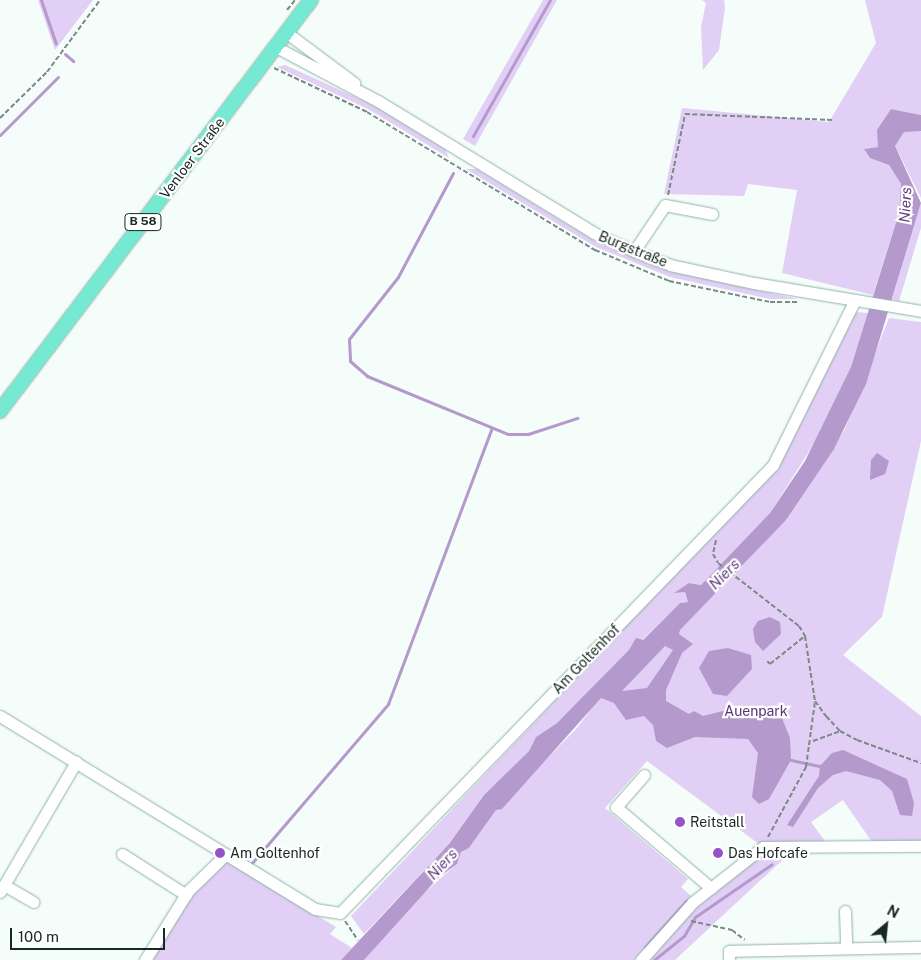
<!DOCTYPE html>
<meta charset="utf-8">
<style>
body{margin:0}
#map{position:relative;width:921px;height:960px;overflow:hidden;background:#f5fdfb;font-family:"Public Sans",sans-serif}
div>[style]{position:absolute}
.green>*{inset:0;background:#e2cff5}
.water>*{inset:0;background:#b49acc}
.stream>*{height:3px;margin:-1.5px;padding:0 1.5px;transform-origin:1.5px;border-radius:1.5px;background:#b49acc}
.path>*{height:2px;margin-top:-1px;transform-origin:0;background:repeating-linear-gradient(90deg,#7c8985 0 5px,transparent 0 7.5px)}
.roads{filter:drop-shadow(0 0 1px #8db3a7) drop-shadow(0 0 1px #8db3a7)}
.minor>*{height:11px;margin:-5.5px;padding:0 5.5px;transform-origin:5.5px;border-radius:5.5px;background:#fff}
.major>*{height:14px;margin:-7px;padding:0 7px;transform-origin:7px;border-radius:7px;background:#76e9d2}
.dots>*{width:14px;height:14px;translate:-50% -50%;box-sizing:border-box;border:2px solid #fff;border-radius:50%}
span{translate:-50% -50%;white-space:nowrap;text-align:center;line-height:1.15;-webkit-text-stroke:4.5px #fff;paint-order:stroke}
.shield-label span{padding:1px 4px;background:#fff;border:1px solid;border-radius:4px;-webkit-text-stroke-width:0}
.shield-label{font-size:12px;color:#182823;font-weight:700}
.street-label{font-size:14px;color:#182823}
.park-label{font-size:14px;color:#583674}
.poi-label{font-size:14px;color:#182823}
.left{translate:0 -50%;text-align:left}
.water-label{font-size:15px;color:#613e7d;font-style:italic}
.north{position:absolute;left:861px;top:900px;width:50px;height:50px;-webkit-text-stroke:4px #fff;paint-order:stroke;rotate:28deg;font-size:14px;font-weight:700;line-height:20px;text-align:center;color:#182823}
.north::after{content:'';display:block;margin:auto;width:18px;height:22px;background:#182823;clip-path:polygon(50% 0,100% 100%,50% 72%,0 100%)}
.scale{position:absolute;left:10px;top:928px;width:155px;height:22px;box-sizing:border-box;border:2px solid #182823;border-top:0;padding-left:6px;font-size:15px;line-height:18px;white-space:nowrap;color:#182823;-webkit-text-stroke:4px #fff;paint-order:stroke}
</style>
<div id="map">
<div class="green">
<i style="clip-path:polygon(38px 0,93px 0,55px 50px)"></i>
<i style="clip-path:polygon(543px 0,557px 0,475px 146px,463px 139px)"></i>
<i style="clip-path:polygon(702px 0,724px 0,725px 8px,719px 50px,703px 70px,701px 27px,706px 3px)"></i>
<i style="clip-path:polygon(865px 0,921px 0,921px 115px,891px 109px,878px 147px,865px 149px,889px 165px,901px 184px,899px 213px,873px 295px,782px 273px,797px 190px,748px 184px,744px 196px,664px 194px,682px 108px,829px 122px,876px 43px)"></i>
<i style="clip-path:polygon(285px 65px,373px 105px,445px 149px,449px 158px,368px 109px,277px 67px)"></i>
<i style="clip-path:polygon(914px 130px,921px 131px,921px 198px,895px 146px,903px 132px)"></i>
<i style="clip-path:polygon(466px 169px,477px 169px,598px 243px,669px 271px,798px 299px,770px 299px,670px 277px,596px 247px)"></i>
<i style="clip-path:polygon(921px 203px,921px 228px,899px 301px,892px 299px)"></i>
<i style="clip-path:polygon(855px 312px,869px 313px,851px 367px,827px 423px,770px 513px,701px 585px,689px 583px,680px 592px,685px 592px,688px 602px,680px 603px,557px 723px,536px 737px,529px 751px,484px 795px,449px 844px,364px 934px,351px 916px,776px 467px)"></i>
<i style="clip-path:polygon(889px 318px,921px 322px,921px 441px,882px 617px,843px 655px,921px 716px,921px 846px,874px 845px,843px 800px,811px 822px,830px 848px,792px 851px,675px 960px,644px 960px,693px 902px,763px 847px,647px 761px,605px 808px,688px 879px,681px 887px,691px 896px,634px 960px,364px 960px,417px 899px,457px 864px,461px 852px,469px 848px,496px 810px,577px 728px,598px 700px,621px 688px,786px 520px,845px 429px)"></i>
<i style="clip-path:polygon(226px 860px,336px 927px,330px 934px,352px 948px,341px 960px,149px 960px,191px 893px)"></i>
</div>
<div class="water">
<i style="clip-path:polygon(evenodd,891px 109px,921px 115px,921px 131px,904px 132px,895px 146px,921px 203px,866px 384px,834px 449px,786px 520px,680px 630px,679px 634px,693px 644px,682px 653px,666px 690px,666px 701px,689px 714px,694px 711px,703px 716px,743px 706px,780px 713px,790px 738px,791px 760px,769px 799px,759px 804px,752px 797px,758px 753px,748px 739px,695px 737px,667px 748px,656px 741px,653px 725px,644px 716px,626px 720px,614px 703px,601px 698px,502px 809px,496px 810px,469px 848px,461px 852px,457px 864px,437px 879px,364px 960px,341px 960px,449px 844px,484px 795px,529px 751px,536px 737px,557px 723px,629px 650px,636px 638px,643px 640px,680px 603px,688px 602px,685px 592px,674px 593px,689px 583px,701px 585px,770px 513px,805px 461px,851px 367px,899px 213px,901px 184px,889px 165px,870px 158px,864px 149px,878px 147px,877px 130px,891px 109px,665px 646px,673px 650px,647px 688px,622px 691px,665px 646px)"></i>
<i style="clip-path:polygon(877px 453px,889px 461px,885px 474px,870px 480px,871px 460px)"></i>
<i style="clip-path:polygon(770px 617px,780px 622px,781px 634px,763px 651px,755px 642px,753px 629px,758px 621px)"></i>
<i style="clip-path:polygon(728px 648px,751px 655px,752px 669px,727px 696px,713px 694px,699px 668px,709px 651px)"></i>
<i style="clip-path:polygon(843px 750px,907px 779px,914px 803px,912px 816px,900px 815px,892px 791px,880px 780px,846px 771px,833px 775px,818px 788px,793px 827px,787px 825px,819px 776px,820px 766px,832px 753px)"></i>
</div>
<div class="stream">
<i style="left:41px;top:0;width:46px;rotate:71.2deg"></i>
<i style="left:65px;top:54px;width:11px;rotate:41deg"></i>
<i style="left:0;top:135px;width:82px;rotate:-45deg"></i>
<i style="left:473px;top:136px;width:156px;rotate:-60.5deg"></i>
<i style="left:453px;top:173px;width:118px;rotate:117.9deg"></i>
<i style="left:398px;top:277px;width:79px;rotate:128.3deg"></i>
<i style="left:349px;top:339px;width:22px;rotate:87deg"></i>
<i style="left:350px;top:361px;width:23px;rotate:41deg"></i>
<i style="left:367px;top:376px;width:152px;rotate:22.4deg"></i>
<i style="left:508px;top:434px;width:20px"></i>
<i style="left:528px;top:434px;width:52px;rotate:-18.1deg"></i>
<i style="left:791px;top:760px;width:30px;rotate:12deg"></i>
<i style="left:251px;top:864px;width:211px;rotate:-49.4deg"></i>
<i style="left:388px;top:704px;width:295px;rotate:-69.4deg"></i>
<i style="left:645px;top:947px;width:62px;rotate:-48.3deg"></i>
<i style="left:654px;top:960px;width:38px;rotate:-39deg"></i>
<i style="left:684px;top:936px;width:22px;rotate:-60deg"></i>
<i style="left:695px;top:917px;width:93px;rotate:-34.5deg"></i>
</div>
<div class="path">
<i style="left:287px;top:10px;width:13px;rotate:-51deg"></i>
<i style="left:274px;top:68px;width:103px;rotate:25.3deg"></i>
<i style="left:367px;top:112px;width:267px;rotate:31.2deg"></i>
<i style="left:595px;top:250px;width:80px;rotate:22.7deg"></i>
<i style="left:669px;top:281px;width:103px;rotate:11.7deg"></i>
<i style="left:770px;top:302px;width:28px"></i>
<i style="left:0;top:118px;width:66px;rotate:-44.4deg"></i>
<i style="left:47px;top:72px;width:89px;rotate:-53.6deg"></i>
<i style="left:668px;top:195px;width:83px;rotate:-78.1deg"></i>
<i style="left:685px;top:114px;width:147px;rotate:2.3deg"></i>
<i style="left:716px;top:540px;width:14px;rotate:102deg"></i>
<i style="left:713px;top:554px;width:10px;rotate:61deg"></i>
<i style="left:718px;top:563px;width:103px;rotate:37.9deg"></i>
<i style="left:799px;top:626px;width:12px;rotate:59deg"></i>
<i style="left:805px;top:636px;width:66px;rotate:81.3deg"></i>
<i style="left:815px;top:701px;width:19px;rotate:54deg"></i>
<i style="left:826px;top:716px;width:21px;rotate:47deg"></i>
<i style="left:840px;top:731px;width:19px;rotate:28deg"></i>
<i style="left:857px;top:740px;width:68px;rotate:19.8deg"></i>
<i style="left:767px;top:661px;width:4px;rotate:45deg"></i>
<i style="left:770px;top:664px;width:45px;rotate:-38.7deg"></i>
<i style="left:813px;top:741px;width:29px;rotate:-20deg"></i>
<i style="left:768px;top:837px;width:80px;rotate:-61.5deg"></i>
<i style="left:806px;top:767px;width:67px;rotate:-82.2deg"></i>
<i style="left:345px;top:921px;width:23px;rotate:56deg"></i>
<i style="left:691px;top:921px;width:42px;rotate:12.4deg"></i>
<i style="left:732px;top:930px;width:16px;rotate:38deg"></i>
</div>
<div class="roads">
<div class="minor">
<i style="left:287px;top:33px;width:84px;rotate:36.7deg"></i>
<i style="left:276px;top:47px;width:115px;rotate:27.9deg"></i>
<i style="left:378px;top:101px;width:253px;rotate:31.4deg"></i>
<i style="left:594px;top:233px;width:44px;rotate:24.2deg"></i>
<i style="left:634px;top:251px;width:39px;rotate:21deg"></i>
<i style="left:670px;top:265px;width:86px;rotate:12.1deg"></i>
<i style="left:754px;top:283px;width:169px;rotate:9.5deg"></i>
<i style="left:634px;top:251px;width:55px;rotate:-56deg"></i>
<i style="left:665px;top:205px;width:48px;rotate:10.8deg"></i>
<i style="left:0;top:716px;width:369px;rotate:31.5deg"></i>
<i style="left:315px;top:909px;width:25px;rotate:9deg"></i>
<i style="left:340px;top:913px;width:623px;rotate:-45.98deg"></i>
<i style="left:773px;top:465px;width:184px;rotate:-63.6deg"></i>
<i style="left:644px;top:775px;width:43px;rotate:131.2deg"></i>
<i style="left:616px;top:807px;width:125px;rotate:40.5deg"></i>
<i style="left:122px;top:854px;width:76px;rotate:32.6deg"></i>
<i style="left:4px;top:885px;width:34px;rotate:30deg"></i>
<i style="left:0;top:892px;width:151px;rotate:-59.7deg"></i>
<i style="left:845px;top:911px;width:37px;rotate:88deg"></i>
<i style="left:145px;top:960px;width:81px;rotate:-58.1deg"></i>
<i style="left:188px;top:891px;width:53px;rotate:-44.2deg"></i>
<i style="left:641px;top:960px;width:78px;rotate:-48.1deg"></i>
<i style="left:693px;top:902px;width:89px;rotate:-38.2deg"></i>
<i style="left:763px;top:847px;width:158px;rotate:-0.4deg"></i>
<i style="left:729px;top:960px;width:9px;rotate:-90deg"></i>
<i style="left:729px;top:951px;width:192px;rotate:-1.2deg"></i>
</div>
<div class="major">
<i style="left:0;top:411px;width:515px;rotate:-52.89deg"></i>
</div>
</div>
<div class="dots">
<i style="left:680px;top:822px;background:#9553c8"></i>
<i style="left:220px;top:853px;background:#9553c8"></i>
<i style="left:718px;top:853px;background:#9553c8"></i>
</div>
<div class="shield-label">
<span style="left:143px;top:222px">B 58</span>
</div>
<div class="street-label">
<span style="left:192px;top:158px;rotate:-53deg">Venloer Straße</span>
<span style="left:633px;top:249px;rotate:22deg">Burgstraße</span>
<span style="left:586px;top:659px;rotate:-46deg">Am Goltenhof</span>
</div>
<div class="park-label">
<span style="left:756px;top:711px">Auenpark</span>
</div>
<div class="poi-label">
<span class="left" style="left:690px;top:822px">Reitstall</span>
<span class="left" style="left:230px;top:853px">Am Goltenhof</span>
<span class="left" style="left:728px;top:853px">Das Hofcafe</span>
</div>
<div class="water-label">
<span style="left:905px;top:205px;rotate:-87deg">Niers</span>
<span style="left:724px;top:574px;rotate:-45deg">Niers</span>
<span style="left:442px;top:864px;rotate:-47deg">Niers</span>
</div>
<div class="north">N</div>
<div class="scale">100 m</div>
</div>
